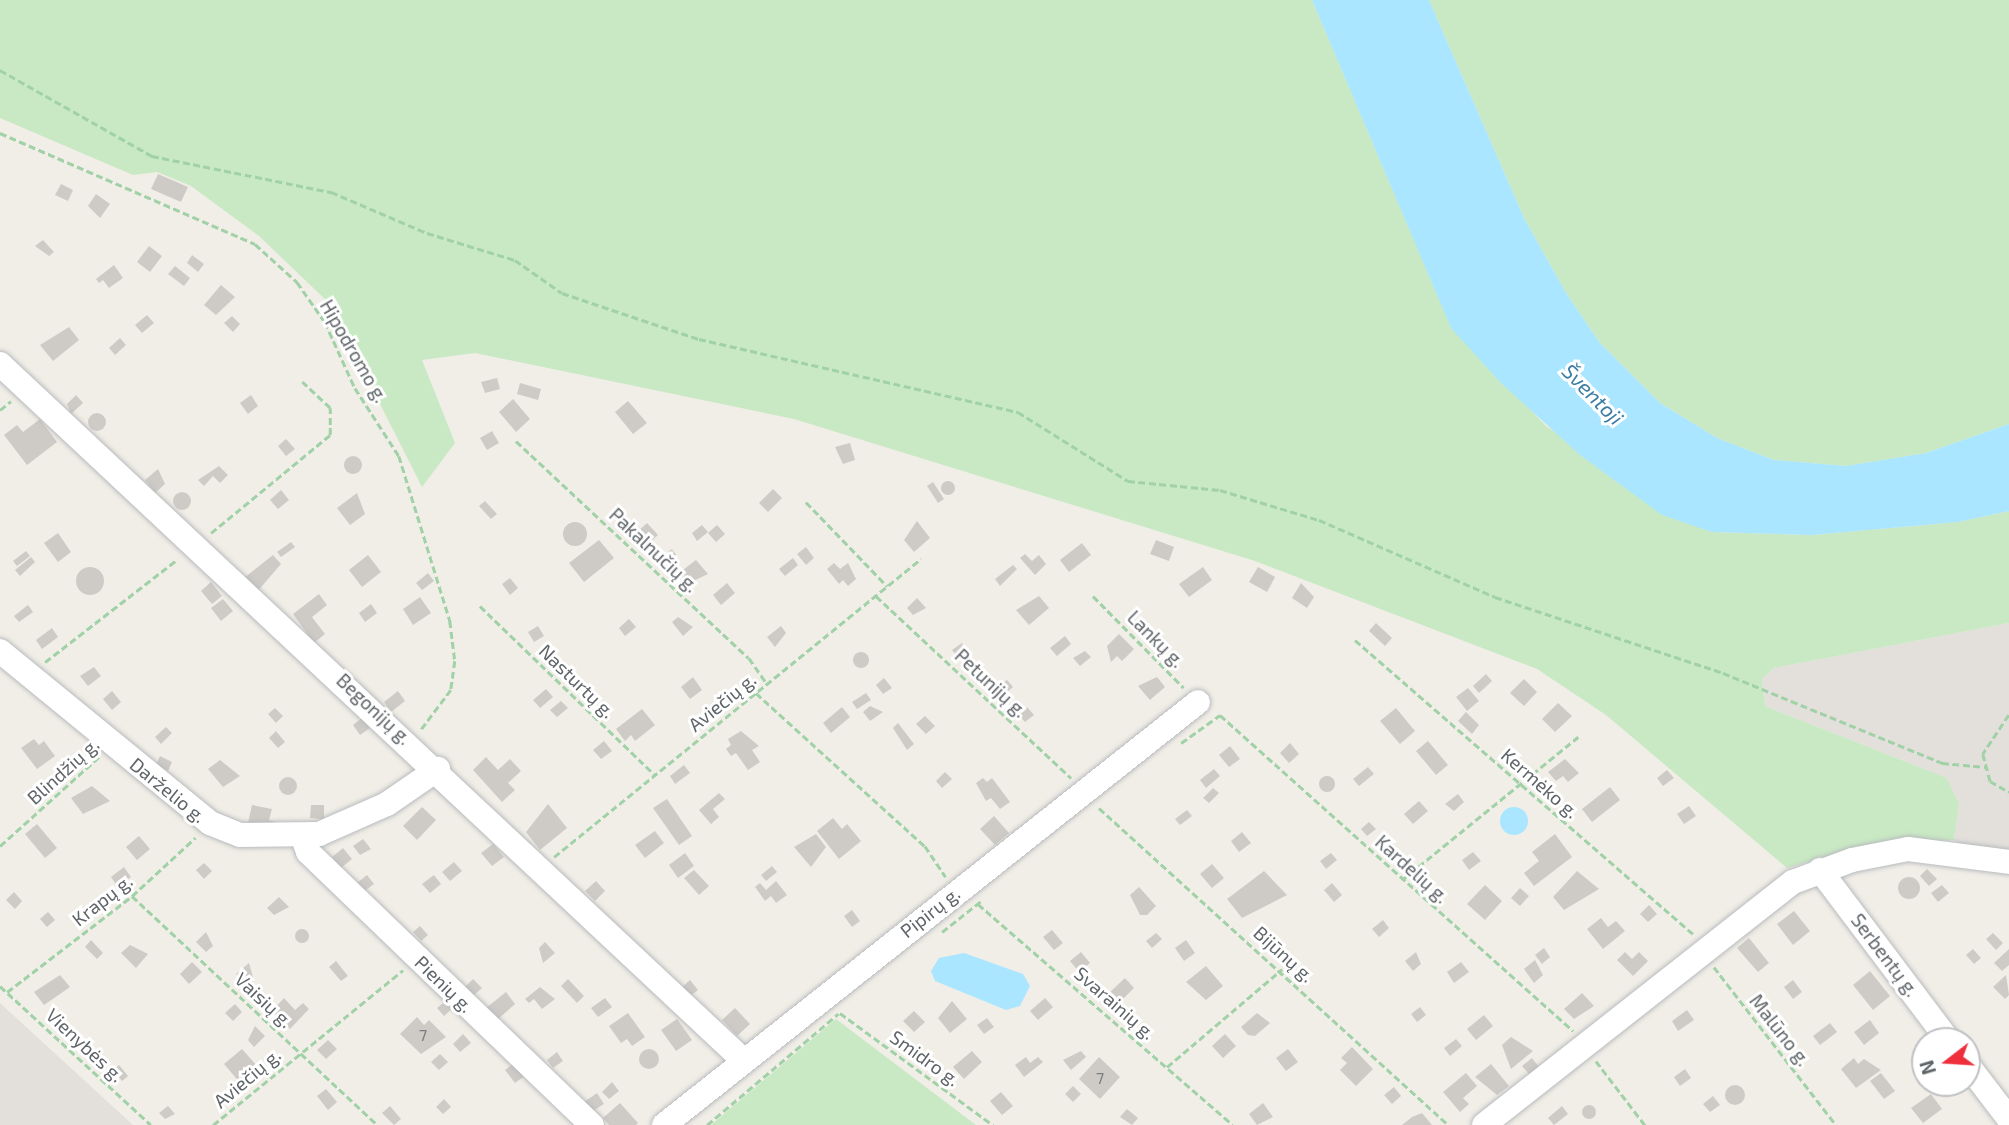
<!DOCTYPE html>
<meta charset="utf-8">
<style>
body{margin:0}
#map{position:relative;width:2009px;height:1125px;overflow:hidden;background:#f1eee7;font-family:"Exo 2",sans-serif}
div>[style]{position:absolute}
.industrial>*{inset:0;background:#e3e0dc}
.green>*{inset:0;background:#c9e9c4}
.water>*{inset:0;background:#aae6ff}
.round{border-radius:50%}
.building>*{inset:0;background:#cecbc6}
.path>*{height:2.5px;margin-top:-1.25px;transform-origin:0;background:repeating-linear-gradient(90deg,#a0d1a7 0 7px,transparent 0 10.5px)}
.roads{filter:drop-shadow(0 0 2px #b8bbbe) drop-shadow(0 0 2px #b8bbbe)}
.minor>*{height:24px;margin:-12px;padding:0 12px;transform-origin:12px;border-radius:12px;background:#fff}
span{translate:-50% -50%;white-space:nowrap;text-align:center;line-height:1.15;-webkit-text-stroke:6px #fff;paint-order:stroke}
.number-label{font-size:16px;color:#7b7e80}
.number-label span{-webkit-text-stroke-width:0}
.street-label{font-size:19px;color:#5f6468}
.water-label{font-size:21px;color:#3b7da3;font-style:italic}
.north{position:absolute;left:1911px;top:1027px;width:70px;height:70px;box-sizing:border-box;background:#fff;border:2px solid #bfc1c3;border-radius:50%;rotate:253deg;font-size:19px;font-weight:700;line-height:28px;text-align:center;color:#5f6468}
.north::after{content:'';display:block;margin:auto;width:24px;height:32px;background:#ef303c;clip-path:polygon(50% 0,100% 100%,50% 72%,0 100%)}
</style>
<div id="map">
<div class="industrial">
<i style="clip-path:polygon(2009px 623px,2009px 871px,1954px 840px,1959px 804px,1947px 778px,1765px 706px,1762px 679px,1774px 668px)"></i>
<i style="clip-path:polygon(0 1003px,133px 1125px,0 1125px)"></i>
</div>
<div class="green">
<i style="clip-path:polygon(0 0,1312px 0,1451px 327px,1546px 426px,1712px 532px,1812px 535px,1958px 522px,2009px 511px,2009px 623px,1774px 668px,1762px 679px,1765px 706px,1947px 778px,1959px 804px,1954px 840px,1863px 846px,1787px 868px,1606px 715px,1537px 669px,1255px 561px,794px 419px,475px 353px,422px 360px,455px 443px,422px 487px,329px 303px,259px 236px,191px 186px,157px 172px,133px 175px,0 118px)"></i>
<i style="clip-path:polygon(1429px 0,2009px 0,2009px 424px,1926px 453px,1846px 466px,1774px 460px,1717px 438px,1660px 403px,1600px 343px,1566px 293px,1524px 218px)"></i>
<i style="clip-path:polygon(836px 1019px,976px 1125px,711px 1125px)"></i>
</div>
<div class="water">
<i style="clip-path:polygon(1312px 0,1429px 0,1524px 218px,1566px 293px,1600px 343px,1660px 403px,1717px 438px,1774px 460px,1846px 466px,1926px 453px,2009px 424px,2009px 511px,1958px 522px,1812px 535px,1712px 532px,1662px 515px,1580px 455px,1501px 383px,1451px 328px)"></i>
<i class="round" style="left:1500px;top:807px;width:28px;height:28px"></i>
<i style="clip-path:polygon(964px 953px,1023px 974px,1030px 986px,1020px 1006px,1006px 1010px,935px 981px,931px 971px,939px 958px)"></i>
</div>
<div class="building">
<i style="clip-path:polygon(158px 174px,188px 187px,181px 202px,151px 189px)"></i>
<i style="clip-path:polygon(61px 184px,73px 190px,68px 201px,55px 195px)"></i>
<i style="clip-path:polygon(96px 194px,110px 204px,100px 218px,88px 206px)"></i>
<i style="clip-path:polygon(43px 240px,54px 252px,49px 256px,35px 246px)"></i>
<i style="clip-path:polygon(149px 246px,162px 256px,150px 272px,137px 262px)"></i>
<i style="clip-path:polygon(192px 255px,204px 264px,198px 272px,187px 263px)"></i>
<i style="clip-path:polygon(114px 265px,123px 278px,109px 288px,103px 280px,99px 283px,96px 279px)"></i>
<i style="clip-path:polygon(175px 266px,190px 278px,184px 286px,168px 274px)"></i>
<i style="clip-path:polygon(221px 285px,235px 297px,216px 315px,204px 305px)"></i>
<i style="clip-path:polygon(147px 315px,154px 323px,142px 333px,135px 325px)"></i>
<i style="clip-path:polygon(232px 316px,240px 324px,233px 332px,224px 323px)"></i>
<i style="clip-path:polygon(69px 327px,79px 340px,53px 361px,40px 345px)"></i>
<i style="clip-path:polygon(120px 338px,126px 345px,115px 355px,109px 348px)"></i>
<i style="clip-path:polygon(497px 378px,500px 389px,485px 393px,481px 382px)"></i>
<i style="clip-path:polygon(520px 383px,541px 389px,538px 400px,517px 394px)"></i>
<i style="clip-path:polygon(76px 395px,83px 403px,71px 414px,67px 404px)"></i>
<i style="clip-path:polygon(251px 395px,258px 406px,248px 414px,240px 403px)"></i>
<i style="clip-path:polygon(513px 399px,530px 419px,516px 432px,499px 412px)"></i>
<i style="clip-path:polygon(628px 401px,647px 423px,633px 434px,615px 412px)"></i>
<i class="round" style="left:88px;top:413px;width:18px;height:18px"></i>
<i style="clip-path:polygon(40px 419px,57px 442px,27px 465px,4px 435px,17px 425px,23px 432px)"></i>
<i style="clip-path:polygon(492px 431px,499px 443px,487px 450px,480px 438px)"></i>
<i style="clip-path:polygon(286px 439px,295px 449px,286px 456px,278px 446px)"></i>
<i style="clip-path:polygon(850px 443px,855px 460px,843px 464px,835px 447px)"></i>
<i class="round" style="left:344px;top:456px;width:18px;height:18px"></i>
<i style="clip-path:polygon(219px 466px,228px 475px,220px 483px,213px 476px,204px 486px,198px 480px)"></i>
<i style="clip-path:polygon(158px 469px,165px 484px,155px 493px,145px 480px)"></i>
<i class="round" style="left:941px;top:481px;width:14px;height:14px"></i>
<i style="clip-path:polygon(933px 482px,944px 499px,938px 503px,927px 486px)"></i>
<i style="clip-path:polygon(773px 489px,782px 498px,768px 512px,759px 503px)"></i>
<i style="clip-path:polygon(281px 490px,289px 500px,278px 509px,270px 500px)"></i>
<i class="round" style="left:173px;top:492px;width:18px;height:18px"></i>
<i style="clip-path:polygon(357px 493px,365px 514px,350px 525px,337px 508px)"></i>
<i style="clip-path:polygon(485px 501px,497px 514px,491px 519px,479px 506px)"></i>
<i style="clip-path:polygon(917px 521px,930px 538px,914px 552px,904px 540px)"></i>
<i class="round" style="left:563px;top:522px;width:24px;height:24px"></i>
<i style="clip-path:polygon(647px 523px,658px 535px,645px 547px,634px 535px)"></i>
<i style="clip-path:polygon(702px 525px,708px 532px,697px 541px,692px 533px)"></i>
<i style="clip-path:polygon(717px 525px,725px 534px,716px 542px,708px 533px)"></i>
<i style="clip-path:polygon(58px 533px,71px 552px,58px 562px,44px 543px)"></i>
<i style="clip-path:polygon(599px 540px,614px 558px,584px 582px,569px 563px)"></i>
<i style="clip-path:polygon(1156px 540px,1174px 547px,1169px 561px,1150px 554px)"></i>
<i style="clip-path:polygon(291px 542px,295px 547px,281px 557px,277px 552px)"></i>
<i style="clip-path:polygon(1082px 543px,1091px 555px,1069px 572px,1060px 560px)"></i>
<i style="clip-path:polygon(806px 547px,814px 558px,806px 565px,797px 554px)"></i>
<i style="clip-path:polygon(672px 549px,677px 556px,667px 564px,661px 557px)"></i>
<i style="clip-path:polygon(26px 551px,30px 556px,17px 566px,13px 561px)"></i>
<i style="clip-path:polygon(1025px 554px,1032px 561px,1039px 555px,1046px 564px,1035px 575px,1020px 558px)"></i>
<i style="clip-path:polygon(273px 555px,281px 564px,256px 593px,244px 578px)"></i>
<i style="clip-path:polygon(368px 555px,381px 572px,362px 587px,349px 570px)"></i>
<i style="clip-path:polygon(31px 557px,35px 562px,20px 576px,15px 570px)"></i>
<i style="clip-path:polygon(793px 558px,798px 565px,785px 576px,779px 569px)"></i>
<i style="clip-path:polygon(696px 560px,708px 574px,687px 584px,679px 573px)"></i>
<i style="clip-path:polygon(834px 563px,840px 569px,848px 563px,856px 579px,848px 586px,843px 580px,839px 584px,827px 569px)"></i>
<i style="clip-path:polygon(1013px 565px,1017px 569px,1000px 586px,995px 579px)"></i>
<i class="round" style="left:76px;top:567px;width:28px;height:28px"></i>
<i style="clip-path:polygon(1203px 567px,1212px 580px,1189px 597px,1179px 584px)"></i>
<i style="clip-path:polygon(1258px 567px,1275px 577px,1267px 592px,1249px 582px)"></i>
<i style="clip-path:polygon(428px 573px,434px 581px,422px 590px,416px 583px)"></i>
<i style="clip-path:polygon(510px 578px,518px 588px,510px 595px,502px 584px)"></i>
<i style="clip-path:polygon(211px 582px,222px 596px,212px 604px,201px 591px)"></i>
<i style="clip-path:polygon(727px 583px,735px 593px,721px 605px,713px 595px)"></i>
<i style="clip-path:polygon(1301px 583px,1314px 597px,1307px 608px,1292px 598px)"></i>
<i style="clip-path:polygon(319px 594px,327px 605px,312px 617px,325px 634px,314px 643px,293px 614px)"></i>
<i style="clip-path:polygon(1039px 596px,1049px 608px,1029px 625px,1016px 610px)"></i>
<i style="clip-path:polygon(420px 597px,431px 613px,413px 625px,403px 609px)"></i>
<i style="clip-path:polygon(917px 598px,926px 608px,913px 615px,907px 608px)"></i>
<i style="clip-path:polygon(223px 599px,233px 611px,221px 621px,211px 608px)"></i>
<i style="clip-path:polygon(371px 604px,377px 613px,365px 622px,359px 613px)"></i>
<i style="clip-path:polygon(28px 605px,33px 612px,19px 622px,14px 616px)"></i>
<i style="clip-path:polygon(678px 617px,693px 627px,683px 636px,672px 622px)"></i>
<i style="clip-path:polygon(629px 619px,636px 627px,625px 636px,619px 628px)"></i>
<i style="clip-path:polygon(1376px 623px,1392px 638px,1385px 646px,1369px 631px)"></i>
<i style="clip-path:polygon(538px 626px,544px 636px,534px 642px,528px 632px)"></i>
<i style="clip-path:polygon(781px 626px,786px 633px,775px 647px,767px 637px)"></i>
<i style="clip-path:polygon(52px 628px,58px 637px,42px 649px,36px 640px)"></i>
<i style="clip-path:polygon(1119px 634px,1134px 649px,1122px 661px,1117px 656px,1111px 662px,1107px 646px)"></i>
<i style="clip-path:polygon(1065px 636px,1071px 644px,1057px 656px,1050px 648px)"></i>
<i style="clip-path:polygon(962px 643px,968px 651px,959px 658px,952px 650px)"></i>
<i style="clip-path:polygon(1085px 651px,1091px 657px,1080px 666px,1073px 658px)"></i>
<i class="round" style="left:853px;top:652px;width:16px;height:16px"></i>
<i style="clip-path:polygon(94px 667px,101px 676px,88px 686px,80px 676px)"></i>
<i style="clip-path:polygon(1486px 674px,1492px 681px,1479px 693px,1473px 686px)"></i>
<i style="clip-path:polygon(693px 677px,702px 690px,690px 699px,681px 687px)"></i>
<i style="clip-path:polygon(1157px 677px,1165px 687px,1150px 700px,1138px 686px)"></i>
<i style="clip-path:polygon(884px 678px,892px 688px,883px 694px,876px 685px)"></i>
<i style="clip-path:polygon(1524px 679px,1537px 692px,1524px 706px,1510px 693px)"></i>
<i style="clip-path:polygon(1007px 680px,1013px 687px,1000px 698px,994px 690px)"></i>
<i style="clip-path:polygon(1468px 688px,1479px 701px,1467px 711px,1456px 697px)"></i>
<i style="clip-path:polygon(546px 689px,553px 697px,540px 708px,533px 700px)"></i>
<i style="clip-path:polygon(112px 691px,121px 702px,112px 710px,103px 699px)"></i>
<i style="clip-path:polygon(398px 691px,405px 701px,391px 712px,384px 702px)"></i>
<i style="clip-path:polygon(866px 693px,871px 700px,857px 709px,852px 702px)"></i>
<i style="clip-path:polygon(561px 701px,568px 708px,557px 717px,550px 710px)"></i>
<i style="clip-path:polygon(1558px 703px,1572px 716px,1555px 732px,1542px 719px)"></i>
<i style="clip-path:polygon(870px 706px,883px 712px,870px 721px,863px 712px)"></i>
<i style="clip-path:polygon(842px 707px,850px 717px,831px 733px,823px 723px)"></i>
<i style="clip-path:polygon(1027px 707px,1034px 715px,1025px 722px,1018px 714px)"></i>
<i style="clip-path:polygon(275px 708px,283px 716px,276px 723px,268px 714px)"></i>
<i style="clip-path:polygon(1396px 708px,1415px 731px,1400px 744px,1380px 721px)"></i>
<i style="clip-path:polygon(642px 709px,655px 725px,635px 741px,631px 735px,625px 741px,616px 729px)"></i>
<i style="clip-path:polygon(1466px 712px,1479px 725px,1472px 734px,1458px 721px)"></i>
<i style="clip-path:polygon(925px 716px,935px 726px,926px 734px,916px 724px)"></i>
<i style="clip-path:polygon(362px 718px,370px 728px,360px 735px,353px 725px)"></i>
<i style="clip-path:polygon(898px 723px,914px 744px,907px 750px,893px 728px)"></i>
<i style="clip-path:polygon(166px 727px,172px 733px,161px 744px,155px 737px)"></i>
<i style="clip-path:polygon(276px 731px,285px 742px,278px 748px,269px 738px)"></i>
<i style="clip-path:polygon(741px 731px,759px 746px,752px 750px,760px 762px,748px 770px,736px 753px,731px 756px,726px 749px,731px 745px,728px 739px)"></i>
<i style="clip-path:polygon(34px 739px,39px 745px,44px 741px,55px 756px,37px 769px,21px 748px)"></i>
<i style="clip-path:polygon(604px 741px,612px 751px,601px 759px,593px 750px)"></i>
<i style="clip-path:polygon(1428px 741px,1448px 765px,1436px 775px,1416px 751px)"></i>
<i style="clip-path:polygon(1290px 743px,1299px 754px,1289px 763px,1280px 753px)"></i>
<i style="clip-path:polygon(1230px 746px,1240px 759px,1229px 767px,1219px 755px)"></i>
<i style="clip-path:polygon(160px 756px,172px 762px,168px 771px,156px 765px)"></i>
<i style="clip-path:polygon(486px 757px,498px 770px,510px 759px,521px 771px,508px 783px,515px 790px,502px 802px,473px 770px)"></i>
<i style="clip-path:polygon(1565px 759px,1579px 773px,1568px 782px,1563px 776px,1556px 781px,1548px 772px)"></i>
<i style="clip-path:polygon(220px 760px,240px 776px,223px 787px,208px 769px)"></i>
<i style="clip-path:polygon(684px 765px,690px 773px,675px 784px,670px 776px)"></i>
<i style="clip-path:polygon(1368px 767px,1374px 774px,1359px 786px,1353px 779px)"></i>
<i style="clip-path:polygon(1214px 769px,1220px 776px,1206px 788px,1200px 780px)"></i>
<i style="clip-path:polygon(1667px 770px,1674px 778px,1663px 786px,1657px 778px)"></i>
<i style="clip-path:polygon(945px 772px,952px 779px,942px 788px,936px 781px)"></i>
<i class="round" style="left:1319px;top:776px;width:16px;height:16px"></i>
<i class="round" style="left:279px;top:777px;width:18px;height:18px"></i>
<i style="clip-path:polygon(983px 778px,987px 782px,992px 778px,1010px 802px,1000px 809px,991px 798px,986px 801px,976px 783px)"></i>
<i style="clip-path:polygon(35px 784px,41px 790px,31px 798px,26px 792px)"></i>
<i style="clip-path:polygon(92px 786px,110px 801px,83px 814px,71px 798px)"></i>
<i style="clip-path:polygon(1610px 787px,1620px 800px,1592px 822px,1582px 809px)"></i>
<i style="clip-path:polygon(1213px 788px,1219px 793px,1209px 803px,1203px 798px)"></i>
<i style="clip-path:polygon(719px 793px,725px 799px,713px 809px,719px 817px,711px 824px,699px 810px)"></i>
<i style="clip-path:polygon(1458px 794px,1464px 802px,1454px 811px,1445px 804px)"></i>
<i style="clip-path:polygon(667px 799px,692px 836px,679px 845px,653px 808px)"></i>
<i style="clip-path:polygon(1419px 801px,1428px 811px,1413px 824px,1404px 814px)"></i>
<i style="clip-path:polygon(548px 804px,567px 828px,540px 850px,526px 832px)"></i>
<i style="clip-path:polygon(252px 805px,272px 809px,269px 820px,276px 822px,275px 829px,248px 823px)"></i>
<i style="clip-path:polygon(311px 805px,324px 805px,324px 819px,310px 818px)"></i>
<i style="clip-path:polygon(1689px 806px,1696px 816px,1684px 824px,1677px 814px)"></i>
<i style="clip-path:polygon(422px 807px,436px 820px,417px 840px,403px 826px)"></i>
<i style="clip-path:polygon(1187px 810px,1192px 816px,1180px 825px,1175px 819px)"></i>
<i style="clip-path:polygon(994px 816px,1009px 833px,995px 845px,980px 829px)"></i>
<i style="clip-path:polygon(833px 818px,842px 829px,847px 824px,861px 841px,839px 859px,817px 831px)"></i>
<i style="clip-path:polygon(1369px 822px,1376px 829px,1367px 836px,1361px 829px)"></i>
<i style="clip-path:polygon(37px 824px,57px 848px,45px 858px,25px 834px)"></i>
<i style="clip-path:polygon(655px 831px,664px 843px,645px 858px,635px 845px)"></i>
<i style="clip-path:polygon(1242px 832px,1251px 843px,1239px 852px,1231px 841px)"></i>
<i style="clip-path:polygon(816px 834px,826px 847px,811px 867px,794px 847px)"></i>
<i style="clip-path:polygon(1555px 834px,1572px 857px,1534px 886px,1524px 873px,1539px 861px,1532px 852px)"></i>
<i style="clip-path:polygon(139px 836px,150px 849px,137px 860px,126px 847px)"></i>
<i style="clip-path:polygon(363px 839px,371px 849px,360px 855px,353px 846px)"></i>
<i style="clip-path:polygon(493px 844px,504px 857px,492px 866px,481px 853px)"></i>
<i style="clip-path:polygon(343px 848px,352px 859px,341px 868px,332px 857px)"></i>
<i style="clip-path:polygon(1473px 852px,1481px 861px,1469px 870px,1462px 860px)"></i>
<i style="clip-path:polygon(685px 853px,694px 866px,678px 878px,669px 865px)"></i>
<i style="clip-path:polygon(1331px 853px,1337px 860px,1326px 869px,1320px 861px)"></i>
<i style="clip-path:polygon(454px 862px,462px 871px,450px 881px,442px 872px)"></i>
<i style="clip-path:polygon(204px 863px,212px 871px,204px 879px,196px 870px)"></i>
<i style="clip-path:polygon(1212px 864px,1224px 878px,1212px 888px,1200px 874px)"></i>
<i style="clip-path:polygon(772px 866px,777px 872px,766px 881px,761px 875px)"></i>
<i style="clip-path:polygon(124px 867px,131px 877px,118px 887px,111px 877px)"></i>
<i style="clip-path:polygon(1927px 869px,1937px 879px,1929px 886px,1920px 876px)"></i>
<i style="clip-path:polygon(694px 870px,709px 886px,699px 895px,684px 878px)"></i>
<i style="clip-path:polygon(1264px 871px,1287px 895px,1242px 918px,1227px 899px)"></i>
<i style="clip-path:polygon(1577px 871px,1599px 889px,1564px 910px,1553px 897px)"></i>
<i style="clip-path:polygon(367px 875px,374px 884px,363px 892px,357px 883px)"></i>
<i style="clip-path:polygon(434px 875px,441px 884px,430px 893px,422px 884px)"></i>
<i class="round" style="left:1898px;top:877px;width:22px;height:22px"></i>
<i style="clip-path:polygon(596px 881px,605px 891px,595px 901px,585px 891px)"></i>
<i style="clip-path:polygon(776px 881px,787px 895px,776px 903px,771px 896px,765px 901px,755px 887px,760px 883px,766px 890px)"></i>
<i style="clip-path:polygon(1332px 883px,1342px 895px,1334px 902px,1324px 890px)"></i>
<i style="clip-path:polygon(1485px 885px,1502px 901px,1485px 920px,1467px 904px)"></i>
<i style="clip-path:polygon(1942px 885px,1949px 893px,1938px 902px,1931px 893px)"></i>
<i style="clip-path:polygon(1139px 887px,1156px 906px,1147px 915px,1140px 915px,1130px 895px)"></i>
<i style="clip-path:polygon(1520px 888px,1529px 896px,1520px 906px,1511px 898px)"></i>
<i style="clip-path:polygon(14px 892px,22px 901px,15px 909px,6px 900px)"></i>
<i style="clip-path:polygon(279px 897px,289px 907px,274px 915px,267px 908px)"></i>
<i style="clip-path:polygon(1649px 905px,1657px 914px,1648px 922px,1640px 914px)"></i>
<i style="clip-path:polygon(852px 910px,860px 921px,852px 927px,844px 916px)"></i>
<i style="clip-path:polygon(1794px 911px,1810px 931px,1793px 945px,1777px 924px)"></i>
<i style="clip-path:polygon(48px 912px,55px 920px,47px 927px,40px 919px)"></i>
<i style="clip-path:polygon(1601px 918px,1608px 927px,1616px 921px,1625px 931px,1603px 949px,1587px 929px)"></i>
<i style="clip-path:polygon(1383px 920px,1389px 928px,1379px 937px,1372px 929px)"></i>
<i style="clip-path:polygon(420px 926px,428px 935px,421px 941px,413px 932px)"></i>
<i class="round" style="left:295px;top:929px;width:14px;height:14px"></i>
<i style="clip-path:polygon(1052px 930px,1063px 943px,1054px 950px,1043px 937px)"></i>
<i style="clip-path:polygon(206px 932px,213px 946px,206px 952px,196px 942px)"></i>
<i style="clip-path:polygon(1156px 933px,1162px 939px,1152px 948px,1146px 941px)"></i>
<i style="clip-path:polygon(1993px 933px,2003px 943px,1996px 950px,1986px 939px)"></i>
<i style="clip-path:polygon(1749px 938px,1769px 963px,1758px 972px,1737px 948px)"></i>
<i style="clip-path:polygon(91px 940px,103px 953px,97px 959px,85px 947px)"></i>
<i style="clip-path:polygon(1186px 940px,1195px 953px,1184px 961px,1175px 948px)"></i>
<i style="clip-path:polygon(545px 942px,555px 953px,543px 963px,539px 948px)"></i>
<i style="clip-path:polygon(130px 945px,148px 954px,136px 968px,121px 953px)"></i>
<i style="clip-path:polygon(1544px 948px,1550px 957px,1542px 964px,1535px 955px)"></i>
<i style="clip-path:polygon(1973px 949px,1981px 958px,1974px 964px,1966px 955px)"></i>
<i style="clip-path:polygon(2009px 949px,2009px 965px,2002px 971px,1994px 963px)"></i>
<i style="clip-path:polygon(1081px 952px,1090px 963px,1079px 972px,1070px 961px)"></i>
<i style="clip-path:polygon(1416px 952px,1421px 964px,1413px 971px,1405px 961px)"></i>
<i style="clip-path:polygon(1625px 952px,1632px 959px,1639px 952px,1648px 961px,1633px 976px,1617px 960px)"></i>
<i style="clip-path:polygon(1535px 960px,1543px 975px,1534px 983px,1524px 969px)"></i>
<i style="clip-path:polygon(336px 961px,348px 976px,341px 981px,329px 967px)"></i>
<i style="clip-path:polygon(192px 962px,202px 972px,189px 984px,180px 974px)"></i>
<i style="clip-path:polygon(1461px 962px,1469px 972px,1454px 983px,1447px 972px)"></i>
<i style="clip-path:polygon(249px 963px,254px 981px,247px 986px,236px 974px)"></i>
<i style="clip-path:polygon(1206px 966px,1223px 986px,1206px 1000px,1186px 982px)"></i>
<i style="clip-path:polygon(1870px 971px,1890px 996px,1873px 1010px,1853px 985px)"></i>
<i style="clip-path:polygon(60px 975px,70px 987px,44px 1005px,34px 992px)"></i>
<i style="clip-path:polygon(2006px 975px,2009px 995px,2005px 999px,1993px 987px)"></i>
<i style="clip-path:polygon(1125px 978px,1134px 988px,1118px 1004px,1108px 994px)"></i>
<i style="clip-path:polygon(473px 979px,482px 988px,473px 996px,465px 987px)"></i>
<i style="clip-path:polygon(568px 979px,584px 996px,577px 1003px,561px 986px)"></i>
<i style="clip-path:polygon(690px 980px,698px 990px,689px 997px,681px 988px)"></i>
<i style="clip-path:polygon(1793px 980px,1802px 992px,1793px 999px,1784px 987px)"></i>
<i style="clip-path:polygon(540px 987px,555px 999px,542px 1009px,534px 999px,529px 1003px,525px 999px)"></i>
<i style="clip-path:polygon(506px 992px,515px 1004px,496px 1021px,486px 1008px)"></i>
<i style="clip-path:polygon(1582px 993px,1594px 1006px,1574px 1019px,1564px 1009px)"></i>
<i style="clip-path:polygon(284px 998px,295px 1010px,303px 1003px,309px 1009px,290px 1029px,272px 1011px)"></i>
<i style="clip-path:polygon(449px 998px,455px 1006px,444px 1016px,437px 1008px)"></i>
<i style="clip-path:polygon(605px 998px,612px 1007px,598px 1017px,591px 1008px)"></i>
<i style="clip-path:polygon(1045px 998px,1053px 1007px,1038px 1020px,1030px 1011px)"></i>
<i style="clip-path:polygon(952px 1001px,967px 1019px,950px 1033px,938px 1018px)"></i>
<i style="clip-path:polygon(235px 1004px,242px 1012px,233px 1021px,225px 1013px)"></i>
<i style="clip-path:polygon(1420px 1007px,1426px 1015px,1417px 1022px,1411px 1014px)"></i>
<i style="clip-path:polygon(735px 1008px,750px 1024px,737px 1036px,722px 1020px)"></i>
<i style="clip-path:polygon(1687px 1010px,1694px 1020px,1678px 1031px,1672px 1021px)"></i>
<i style="clip-path:polygon(914px 1011px,925px 1022px,914px 1032px,903px 1021px)"></i>
<i style="clip-path:polygon(628px 1013px,645px 1037px,632px 1046px,627px 1039px,621px 1043px,609px 1026px)"></i>
<i style="clip-path:polygon(1257px 1013px,1270px 1023px,1255px 1036px,1248px 1035px,1241px 1027px)"></i>
<i style="clip-path:polygon(1484px 1015px,1493px 1026px,1476px 1040px,1467px 1029px)"></i>
<i style="clip-path:polygon(417px 1017px,424px 1025px,429px 1020px,446px 1037px,421px 1054px,400px 1034px)"></i>
<i style="clip-path:polygon(987px 1018px,994px 1027px,984px 1034px,977px 1025px)"></i>
<i style="clip-path:polygon(677px 1019px,692px 1040px,676px 1051px,661px 1030px)"></i>
<i style="clip-path:polygon(1870px 1020px,1879px 1033px,1864px 1045px,1854px 1032px)"></i>
<i style="clip-path:polygon(1830px 1023px,1837px 1032px,1820px 1045px,1813px 1036px)"></i>
<i style="clip-path:polygon(255px 1026px,265px 1036px,254px 1047px,248px 1040px)"></i>
<i style="clip-path:polygon(463px 1034px,471px 1043px,460px 1052px,453px 1044px)"></i>
<i style="clip-path:polygon(1225px 1034px,1236px 1046px,1223px 1058px,1212px 1046px)"></i>
<i style="clip-path:polygon(1511px 1037px,1533px 1051px,1511px 1069px,1502px 1045px)"></i>
<i style="clip-path:polygon(1456px 1039px,1462px 1046px,1450px 1056px,1444px 1048px)"></i>
<i style="clip-path:polygon(328px 1040px,337px 1049px,326px 1059px,317px 1050px)"></i>
<i style="clip-path:polygon(1352px 1047px,1373px 1069px,1356px 1086px,1340px 1070px,1347px 1063px,1341px 1058px)"></i>
<i style="clip-path:polygon(242px 1049px,259px 1068px,241px 1084px,224px 1064px)"></i>
<i style="clip-path:polygon(1288px 1049px,1298px 1062px,1286px 1071px,1276px 1058px)"></i>
<i class="round" style="left:639px;top:1049px;width:20px;height:20px"></i>
<i style="clip-path:polygon(972px 1051px,982px 1062px,964px 1079px,953px 1067px)"></i>
<i style="clip-path:polygon(1081px 1051px,1086px 1057px,1071px 1070px,1063px 1060px)"></i>
<i style="clip-path:polygon(557px 1052px,563px 1061px,553px 1068px,547px 1060px)"></i>
<i style="clip-path:polygon(440px 1054px,448px 1062px,439px 1070px,431px 1062px)"></i>
<i style="clip-path:polygon(1026px 1057px,1030px 1063px,1038px 1057px,1043px 1062px,1024px 1077px,1015px 1065px)"></i>
<i style="clip-path:polygon(1099px 1057px,1120px 1077px,1100px 1099px,1079px 1079px)"></i>
<i style="clip-path:polygon(1532px 1058px,1539px 1067px,1530px 1075px,1522px 1066px)"></i>
<i style="clip-path:polygon(1854px 1058px,1858px 1064px,1864px 1059px,1881px 1070px,1856px 1088px,1841px 1069px)"></i>
<i style="clip-path:polygon(516px 1062px,526px 1075px,515px 1083px,505px 1070px)"></i>
<i style="clip-path:polygon(1491px 1064px,1509px 1086px,1497px 1095px,1475px 1077px)"></i>
<i style="clip-path:polygon(119px 1065px,128px 1076px,122px 1081px,113px 1070px)"></i>
<i style="clip-path:polygon(1685px 1069px,1691px 1078px,1680px 1086px,1674px 1077px)"></i>
<i style="clip-path:polygon(1466px 1073px,1477px 1086px,1463px 1098px,1469px 1104px,1460px 1112px,1443px 1092px)"></i>
<i style="clip-path:polygon(1881px 1073px,1895px 1091px,1884px 1099px,1870px 1081px)"></i>
<i style="clip-path:polygon(612px 1082px,619px 1091px,609px 1099px,602px 1092px)"></i>
<i class="round" style="left:1725px;top:1085px;width:20px;height:20px"></i>
<i style="clip-path:polygon(1073px 1086px,1081px 1094px,1073px 1102px,1065px 1094px)"></i>
<i style="clip-path:polygon(1394px 1087px,1401px 1096px,1392px 1104px,1384px 1095px)"></i>
<i style="clip-path:polygon(326px 1089px,337px 1102px,328px 1110px,317px 1096px)"></i>
<i style="clip-path:polygon(1001px 1092px,1013px 1106px,1002px 1115px,990px 1101px)"></i>
<i style="clip-path:polygon(597px 1093px,604px 1104px,591px 1112px,584px 1102px)"></i>
<i style="clip-path:polygon(1931px 1094px,1942px 1109px,1923px 1123px,1911px 1108px)"></i>
<i style="clip-path:polygon(1713px 1096px,1720px 1105px,1710px 1112px,1703px 1104px)"></i>
<i style="clip-path:polygon(444px 1099px,451px 1107px,443px 1114px,436px 1107px)"></i>
<i style="clip-path:polygon(620px 1103px,638px 1123px,636px 1125px,609px 1125px,603px 1118px)"></i>
<i style="clip-path:polygon(1263px 1103px,1273px 1117px,1257px 1125px,1249px 1114px)"></i>
<i class="round" style="left:1582px;top:1105px;width:14px;height:14px"></i>
<i style="clip-path:polygon(168px 1106px,175px 1114px,165px 1119px,159px 1113px)"></i>
<i style="clip-path:polygon(390px 1106px,401px 1119px,394px 1125px,382px 1113px)"></i>
<i style="clip-path:polygon(1562px 1106px,1568px 1114px,1554px 1125px,1548px 1118px)"></i>
<i style="clip-path:polygon(1127px 1109px,1138px 1118px,1132px 1125px,1120px 1117px)"></i>
<i style="clip-path:polygon(1422px 1113px,1432px 1125px,1402px 1125px,1412px 1117px)"></i>
</div>
<div class="path">
<i style="left:0;top:70px;width:175px;rotate:29.5deg"></i>
<i style="left:152px;top:156px;width:183px;rotate:11.4deg"></i>
<i style="left:331px;top:192px;width:104px;rotate:23.1deg"></i>
<i style="left:427px;top:233px;width:92px;rotate:17.1deg"></i>
<i style="left:515px;top:260px;width:57px;rotate:35.1deg"></i>
<i style="left:562px;top:293px;width:145px;rotate:18.6deg"></i>
<i style="left:699px;top:339px;width:327px;rotate:12.9deg"></i>
<i style="left:1018px;top:412px;width:130px;rotate:32.1deg"></i>
<i style="left:1128px;top:481px;width:92px;rotate:5.6deg"></i>
<i style="left:1220px;top:490px;width:103px;rotate:16.9deg"></i>
<i style="left:1319px;top:520px;width:192px;rotate:23.6deg"></i>
<i style="left:1495px;top:597px;width:240px;rotate:18.4deg"></i>
<i style="left:1723px;top:673px;width:237px;rotate:22.3deg"></i>
<i style="left:1942px;top:763px;width:44px;rotate:5.2deg"></i>
<i style="left:0;top:133px;width:278px;rotate:23.5deg"></i>
<i style="left:255px;top:244px;width:57px;rotate:42.1deg"></i>
<i style="left:297px;top:282px;width:49px;rotate:55deg"></i>
<i style="left:325px;top:322px;width:72px;rotate:65.6deg"></i>
<i style="left:355px;top:388px;width:81px;rotate:57.1deg"></i>
<i style="left:399px;top:456px;width:173px;rotate:72.8deg"></i>
<i style="left:450px;top:621px;width:40px;rotate:82.9deg"></i>
<i style="left:455px;top:661px;width:29px;rotate:98deg"></i>
<i style="left:451px;top:690px;width:50px;rotate:126.9deg"></i>
<i style="left:0;top:410px;width:14px;rotate:-39deg"></i>
<i style="left:516px;top:441px;width:318px;rotate:43deg"></i>
<i style="left:749px;top:658px;width:32px;rotate:55deg"></i>
<i style="left:806px;top:502px;width:117px;rotate:46deg"></i>
<i style="left:211px;top:533px;width:154px;rotate:-39.5deg"></i>
<i style="left:330px;top:435px;width:27px;rotate:-90deg"></i>
<i style="left:330px;top:408px;width:38px;rotate:-137deg"></i>
<i style="left:876px;top:596px;width:267px;rotate:43deg"></i>
<i style="left:1093px;top:596px;width:129px;rotate:45.3deg"></i>
<i style="left:480px;top:606px;width:243px;rotate:44deg"></i>
<i style="left:1355px;top:640px;width:448px;rotate:41deg"></i>
<i style="left:45px;top:662px;width:168px;rotate:-37.8deg"></i>
<i style="left:756px;top:693px;width:228px;rotate:42.2deg"></i>
<i style="left:925px;top:846px;width:37px;rotate:56deg"></i>
<i style="left:2009px;top:715px;width:47px;rotate:123.7deg"></i>
<i style="left:1983px;top:754px;width:28px;rotate:75deg"></i>
<i style="left:1990px;top:781px;width:22px;rotate:30deg"></i>
<i style="left:1181px;top:743px;width:48px;rotate:-35.7deg"></i>
<i style="left:1220px;top:715px;width:474px;rotate:41.8deg"></i>
<i style="left:1099px;top:808px;width:472px;rotate:42.2deg"></i>
<i style="left:0;top:846px;width:133px;rotate:-42deg"></i>
<i style="left:554px;top:857px;width:473px;rotate:-39.1deg"></i>
<i style="left:1402px;top:880px;width:227px;rotate:-39.1deg"></i>
<i style="left:132px;top:896px;width:336px;rotate:43deg"></i>
<i style="left:978px;top:904px;width:337px;rotate:40.9deg"></i>
<i style="left:942px;top:932px;width:50px;rotate:-38.5deg"></i>
<i style="left:1714px;top:967px;width:200px;rotate:52.3deg"></i>
<i style="left:0;top:986px;width:205px;rotate:42.6deg"></i>
<i style="left:7px;top:992px;width:158px;rotate:-37.5deg"></i>
<i style="left:132px;top:896px;width:86px;rotate:-42.6deg"></i>
<i style="left:840px;top:1013px;width:190px;rotate:36.2deg"></i>
<i style="left:1596px;top:1061px;width:81px;rotate:52.6deg"></i>
<i style="left:1167px;top:1067px;width:151px;rotate:-40.4deg"></i>
<i style="left:213px;top:1125px;width:245px;rotate:-39.2deg"></i>
<i style="left:707px;top:1125px;width:172px;rotate:-40.3deg"></i>
</div>
<div class="roads">
<div class="minor">
<i style="left:0;top:364px;width:1018px;rotate:43.13deg"></i>
<i style="left:0;top:651px;width:271px;rotate:39.3deg"></i>
<i style="left:210px;top:823px;width:32px;rotate:22deg"></i>
<i style="left:240px;top:835px;width:79px;rotate:-0.7deg"></i>
<i style="left:319px;top:834px;width:74px;rotate:-23.8deg"></i>
<i style="left:387px;top:804px;width:62px;rotate:-34.5deg"></i>
<i style="left:303px;top:838px;width:15px;rotate:70deg"></i>
<i style="left:308px;top:852px;width:394px;rotate:43.9deg"></i>
<i style="left:1820px;top:870px;width:214px;rotate:53deg"></i>
<i style="left:1967px;top:1064px;width:69px;rotate:52.6deg"></i>
<i style="left:664px;top:1125px;width:681px;rotate:-38.38deg"></i>
<i style="left:1484px;top:1125px;width:393px;rotate:-38.2deg"></i>
<i style="left:1793px;top:882px;width:63px;rotate:-20.4deg"></i>
<i style="left:1852px;top:860px;width:57px;rotate:-11.1deg"></i>
<i style="left:1908px;top:849px;width:102px;rotate:7.3deg"></i>
</div>
</div>
<div class="number-label">
<span style="left:423px;top:1035px">7</span>
<span style="left:1100px;top:1078px">7</span>
</div>
<div class="street-label">
<span style="left:354px;top:351px;rotate:60deg">Hipodromo g.</span>
<span style="left:654px;top:550px;rotate:43deg">Pakalnučių g.</span>
<span style="left:1156px;top:639px;rotate:45deg">Lankų g.</span>
<span style="left:577px;top:681px;rotate:44deg">Nasturtų g.</span>
<span style="left:991px;top:683px;rotate:43deg">Petunijų g.</span>
<span style="left:722px;top:702px;rotate:-39deg">Aviečių g.</span>
<span style="left:374px;top:709px;rotate:43deg">Begonijų g.</span>
<span style="left:63px;top:771px;rotate:-42deg">Blindžių g.</span>
<span style="left:1540px;top:783px;rotate:41deg">Kermėko g.</span>
<span style="left:168px;top:790px;rotate:39deg">Darželio g.</span>
<span style="left:1412px;top:869px;rotate:42deg">Kardelių g.</span>
<span style="left:102px;top:900px;rotate:-38deg">Krapų g.</span>
<span style="left:930px;top:912px;rotate:-38deg">Pipirų g.</span>
<span style="left:1284px;top:954px;rotate:42deg">Bijūnų g.</span>
<span style="left:1885px;top:955px;rotate:53deg">Serbentų g.</span>
<span style="left:444px;top:984px;rotate:44deg">Pienių g.</span>
<span style="left:264px;top:1000px;rotate:43deg">Vaisių g.</span>
<span style="left:1115px;top:1003px;rotate:41deg">Svarainių g.</span>
<span style="left:1780px;top:1030px;rotate:52deg">Malūno g.</span>
<span style="left:85px;top:1045px;rotate:43deg">Vienybės g.</span>
<span style="left:925px;top:1058px;rotate:36deg">Smidro g.</span>
<span style="left:247px;top:1078px;rotate:-40deg">Aviečių g.</span>
</div>
<div class="water-label">
<span style="left:1593px;top:394px;rotate:45deg">Šventoji</span>
</div>
<div class="north">N</div>
</div>
